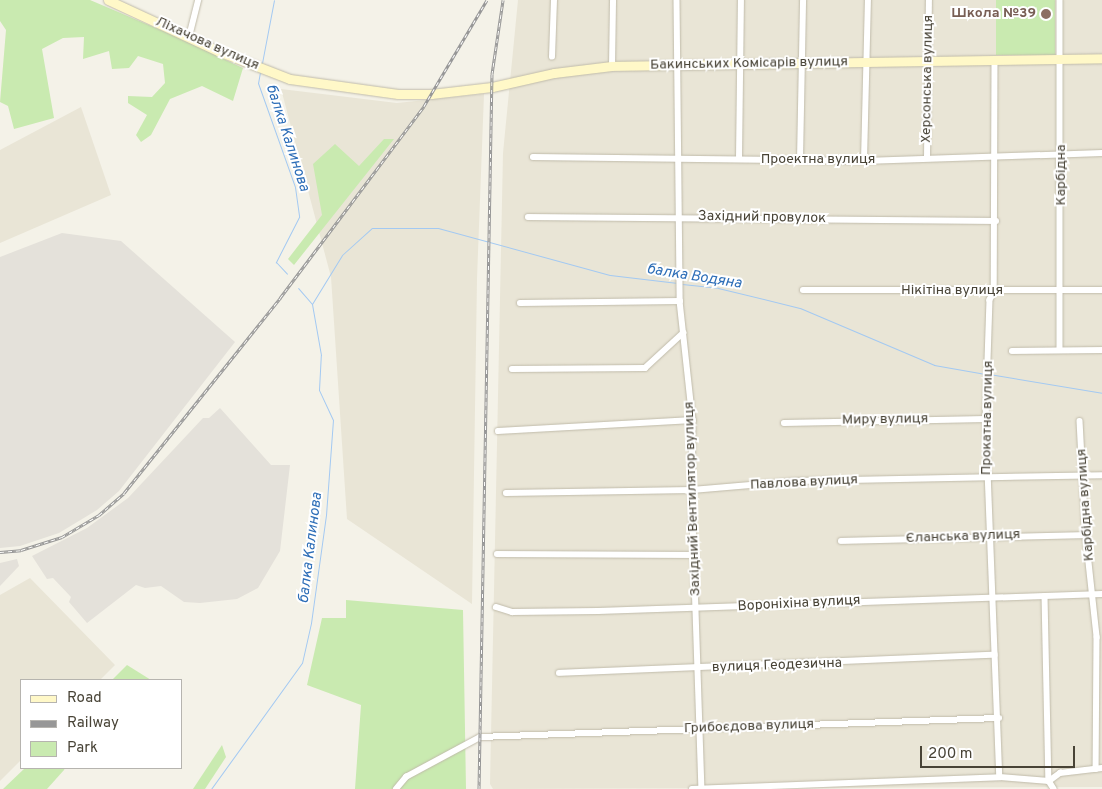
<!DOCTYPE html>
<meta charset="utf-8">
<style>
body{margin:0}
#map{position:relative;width:1102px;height:789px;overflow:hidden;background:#f4f2e8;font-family:Overpass,sans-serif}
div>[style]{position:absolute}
.residential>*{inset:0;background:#e9e5d6}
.industrial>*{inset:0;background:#e4e1da}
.green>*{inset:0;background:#c9eab0}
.stream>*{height:1px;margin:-0.5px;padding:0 0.5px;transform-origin:0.5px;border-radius:0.5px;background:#a3c9f2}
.roads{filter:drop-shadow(0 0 1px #c0bbaa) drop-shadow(0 0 1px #c0bbaa)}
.street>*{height:5.5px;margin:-2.75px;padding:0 2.75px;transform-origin:2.75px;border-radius:2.75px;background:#fff}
.secondary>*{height:9px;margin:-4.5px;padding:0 4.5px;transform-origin:4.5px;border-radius:4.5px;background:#fff8c8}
.rail>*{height:3px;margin-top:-1.5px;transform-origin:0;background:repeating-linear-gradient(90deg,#fff 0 4px,#979797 0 8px);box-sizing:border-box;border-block:1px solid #979797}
.dots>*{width:14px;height:14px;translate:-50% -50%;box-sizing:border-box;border:2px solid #fff;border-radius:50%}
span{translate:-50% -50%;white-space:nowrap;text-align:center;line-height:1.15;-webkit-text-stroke:4px #fff;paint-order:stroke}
.education-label{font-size:14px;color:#785e54;font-weight:700}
.right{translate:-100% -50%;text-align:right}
.street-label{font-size:14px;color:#484336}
.water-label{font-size:15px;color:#2c6db7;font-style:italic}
.legend{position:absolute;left:20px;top:679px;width:162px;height:90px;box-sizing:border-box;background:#fff;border:1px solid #b6b4af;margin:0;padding:6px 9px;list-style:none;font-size:15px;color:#484336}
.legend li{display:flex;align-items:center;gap:10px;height:25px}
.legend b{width:25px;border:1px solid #b6b4af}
.scale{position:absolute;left:920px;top:746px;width:155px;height:22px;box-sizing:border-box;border:2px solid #484336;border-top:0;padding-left:6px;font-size:15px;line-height:18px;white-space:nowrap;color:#484336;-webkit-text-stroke:4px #fff;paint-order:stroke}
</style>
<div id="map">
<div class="residential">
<i style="clip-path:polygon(518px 0,1102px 0,1102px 787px,493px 789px,490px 784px,503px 153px)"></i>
<i style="clip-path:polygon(281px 89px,397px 103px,484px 94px,477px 279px,472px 604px,347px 519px,331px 277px)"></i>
<i style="clip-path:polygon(81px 107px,111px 195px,0 243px,0 150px)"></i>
<i style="clip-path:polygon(30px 578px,115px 665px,100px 680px,21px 680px,21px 760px,0 781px,0 595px)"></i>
</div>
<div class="industrial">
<i style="clip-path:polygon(62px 233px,121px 241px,235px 342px,119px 491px,97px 510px,59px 533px,20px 546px,0 548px,0 257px)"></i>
<i style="clip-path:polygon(220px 408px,271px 465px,290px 465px,280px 551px,258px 588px,237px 599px,200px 603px,184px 602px,161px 586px,145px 588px,136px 585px,87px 623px,69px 602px,71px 597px,53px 578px,47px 579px,32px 556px,87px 528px,128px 498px,203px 418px,209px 418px)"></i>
<i style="clip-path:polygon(17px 559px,19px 566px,0 586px,0 563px)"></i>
</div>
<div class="green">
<i style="clip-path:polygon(0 0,90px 0,170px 34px,243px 68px,233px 101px,202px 86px,170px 99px,151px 135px,141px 142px,136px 135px,147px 115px,128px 103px,128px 96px,152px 97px,165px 83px,163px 64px,138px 56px,129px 68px,112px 69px,109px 51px,83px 59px,84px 37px,63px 38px,42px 49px,54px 118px,14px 129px,8px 106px,0 102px,6px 30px,0 21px)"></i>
<i style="clip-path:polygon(996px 0,1055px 0,1055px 55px,996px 55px)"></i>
<i style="clip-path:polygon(384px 139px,394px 139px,294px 265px,288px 259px,322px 215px,313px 164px,335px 144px,359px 166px)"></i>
<i style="clip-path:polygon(346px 600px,463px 610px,466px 789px,355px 789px,361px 705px,307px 685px,322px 618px,346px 618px)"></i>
<i style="clip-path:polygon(127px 665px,151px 680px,112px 680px)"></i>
<i style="clip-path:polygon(222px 745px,226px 757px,205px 789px,193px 789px)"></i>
<i style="clip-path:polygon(25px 768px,65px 768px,64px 770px,47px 789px,3px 789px)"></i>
</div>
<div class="stream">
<i style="left:262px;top:63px;width:64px;rotate:-79.2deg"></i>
<i style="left:260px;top:72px;width:11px;rotate:100deg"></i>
<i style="left:258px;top:83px;width:110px;rotate:70.4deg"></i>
<i style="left:295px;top:187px;width:30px;rotate:82deg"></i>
<i style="left:299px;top:217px;width:51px;rotate:117.1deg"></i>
<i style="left:276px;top:262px;width:16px;rotate:47deg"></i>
<i style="left:682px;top:284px;width:36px;rotate:6deg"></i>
<i style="left:718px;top:288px;width:84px;rotate:13.7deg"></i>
<i style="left:800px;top:308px;width:146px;rotate:23deg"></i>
<i style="left:934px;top:365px;width:52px;rotate:10deg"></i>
<i style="left:312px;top:304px;width:57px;rotate:-58.5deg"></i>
<i style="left:342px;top:255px;width:40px;rotate:-42deg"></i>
<i style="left:372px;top:228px;width:66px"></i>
<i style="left:438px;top:228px;width:178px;rotate:15.3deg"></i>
<i style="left:610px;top:275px;width:68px;rotate:6.7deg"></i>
<i style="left:989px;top:374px;width:115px;rotate:9.5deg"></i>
<i style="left:211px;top:789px;width:155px;rotate:-54.2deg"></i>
<i style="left:302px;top:663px;width:41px;rotate:-77.3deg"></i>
<i style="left:311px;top:623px;width:109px;rotate:-82.1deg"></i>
<i style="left:326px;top:515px;width:95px;rotate:-85.8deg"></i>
<i style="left:333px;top:420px;width:33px;rotate:-115deg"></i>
<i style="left:319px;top:390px;width:35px;rotate:-87deg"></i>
<i style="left:321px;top:355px;width:52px;rotate:-100deg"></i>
<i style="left:312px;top:304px;width:21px;rotate:-131deg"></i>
</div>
<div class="roads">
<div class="street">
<i style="left:677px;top:0;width:301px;rotate:89.4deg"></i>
<i style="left:680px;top:301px;width:120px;rotate:83.8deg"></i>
<i style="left:693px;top:420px;width:70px;rotate:90.8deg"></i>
<i style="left:692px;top:490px;width:299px;rotate:88.1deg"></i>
<i style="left:1060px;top:0;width:350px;rotate:90deg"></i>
<i style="left:189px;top:37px;width:38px;rotate:-76deg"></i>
<i style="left:552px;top:57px;width:57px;rotate:-88deg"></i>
<i style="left:995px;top:60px;width:232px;rotate:90.2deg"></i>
<i style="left:994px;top:292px;width:9px;rotate:117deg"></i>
<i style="left:990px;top:300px;width:119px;rotate:91.9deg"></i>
<i style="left:986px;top:419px;width:358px;rotate:87.8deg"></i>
<i style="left:612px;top:66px;width:66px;rotate:-89.1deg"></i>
<i style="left:533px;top:157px;width:331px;rotate:0.7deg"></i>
<i style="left:864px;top:161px;width:238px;rotate:-1.9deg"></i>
<i style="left:927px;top:158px;width:158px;rotate:-89.3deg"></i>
<i style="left:739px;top:159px;width:159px;rotate:-89.3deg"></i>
<i style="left:800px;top:160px;width:160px;rotate:-88.9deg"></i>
<i style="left:864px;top:161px;width:161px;rotate:-88.6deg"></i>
<i style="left:528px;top:217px;width:468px;rotate:0.5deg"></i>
<i style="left:803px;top:290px;width:299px"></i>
<i style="left:520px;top:303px;width:160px;rotate:-0.7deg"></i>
<i style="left:1012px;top:351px;width:90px;rotate:-0.6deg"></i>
<i style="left:512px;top:369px;width:133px;rotate:-0.4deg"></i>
<i style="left:645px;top:368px;width:52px;rotate:-42.6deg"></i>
<i style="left:1080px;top:421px;width:114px;rotate:87deg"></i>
<i style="left:1086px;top:535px;width:103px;rotate:83.8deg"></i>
<i style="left:1097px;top:637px;width:132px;rotate:90.4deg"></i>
<i style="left:784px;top:423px;width:202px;rotate:-1.1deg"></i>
<i style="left:498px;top:431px;width:195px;rotate:-3.2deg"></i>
<i style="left:506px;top:493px;width:186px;rotate:-0.9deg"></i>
<i style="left:692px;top:490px;width:105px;rotate:-4.9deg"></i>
<i style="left:797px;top:481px;width:305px;rotate:-1.1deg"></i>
<i style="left:841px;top:541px;width:245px;rotate:-1.4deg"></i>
<i style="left:497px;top:554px;width:198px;rotate:0.3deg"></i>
<i style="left:1045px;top:596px;width:185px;rotate:88.8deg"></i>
<i style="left:1049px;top:781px;width:9px;rotate:58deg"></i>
<i style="left:496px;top:607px;width:17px;rotate:17deg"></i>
<i style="left:512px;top:612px;width:86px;rotate:-0.7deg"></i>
<i style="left:598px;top:611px;width:504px;rotate:-1.93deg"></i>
<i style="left:559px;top:673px;width:436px;rotate:-2.4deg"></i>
<i style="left:396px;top:789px;width:16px;rotate:-50deg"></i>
<i style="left:406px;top:777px;width:84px;rotate:-28.4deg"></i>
<i style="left:480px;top:737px;width:519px;rotate:-2.1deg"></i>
<i style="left:692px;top:789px;width:308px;rotate:-2.2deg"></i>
<i style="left:1000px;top:777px;width:49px;rotate:4.7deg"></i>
<i style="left:1049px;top:781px;width:14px;rotate:-36deg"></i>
<i style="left:1060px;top:773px;width:42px;rotate:-6.8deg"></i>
</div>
<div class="secondary">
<i style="left:108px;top:0;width:121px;rotate:24.9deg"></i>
<i style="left:218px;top:51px;width:77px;rotate:21.3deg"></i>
<i style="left:290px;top:79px;width:109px;rotate:7.9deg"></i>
<i style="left:398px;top:94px;width:33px"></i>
<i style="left:431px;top:94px;width:61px;rotate:-6.5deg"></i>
<i style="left:492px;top:87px;width:64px;rotate:-12.7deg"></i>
<i style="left:554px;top:73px;width:58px;rotate:-6.9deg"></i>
<i style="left:612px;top:66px;width:490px;rotate:-0.9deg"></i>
</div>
</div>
<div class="rail">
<i style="left:0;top:552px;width:21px;rotate:-5deg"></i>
<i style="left:21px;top:550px;width:43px;rotate:-17.6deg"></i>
<i style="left:62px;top:537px;width:43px;rotate:-30.7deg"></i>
<i style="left:99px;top:515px;width:33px;rotate:-41deg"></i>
<i style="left:124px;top:493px;width:250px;rotate:-51.3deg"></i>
<i style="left:280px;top:298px;width:240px;rotate:-53.1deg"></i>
<i style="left:424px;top:106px;width:123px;rotate:-59.3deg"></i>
<i style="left:479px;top:789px;width:715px;rotate:-88.96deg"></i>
<i style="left:492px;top:74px;width:75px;rotate:-81.5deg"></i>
</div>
<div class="dots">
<i style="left:1046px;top:14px;background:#8d6e63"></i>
</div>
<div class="education-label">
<span class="right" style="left:1036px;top:14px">Школа №39</span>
</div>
<div class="street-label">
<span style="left:207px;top:44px;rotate:24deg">Ліхачова вулиця</span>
<span style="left:749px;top:64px;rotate:-1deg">Бакинських Комісарів вулиця</span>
<span style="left:928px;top:79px;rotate:-89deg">Херсонська вулиця</span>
<span style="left:818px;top:160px">Проектна вулиця</span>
<span style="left:1062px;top:175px;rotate:-90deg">Карбідна</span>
<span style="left:762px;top:218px;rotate:1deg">Західний провулок</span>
<span style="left:952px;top:291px">Нікітіна вулиця</span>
<span style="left:988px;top:418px;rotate:-89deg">Прокатна вулиця</span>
<span style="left:885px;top:420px;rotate:-1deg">Миру вулиця</span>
<span style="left:804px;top:483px;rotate:-3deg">Павлова вулиця</span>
<span style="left:693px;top:499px;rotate:-92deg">Західний Вентилятор вулиця</span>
<span style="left:1086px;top:505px;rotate:-94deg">Карбідна вулиця</span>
<span style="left:963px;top:537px;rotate:-2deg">Єланська вулиця</span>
<span style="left:799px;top:604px;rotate:-3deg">Вороніхіна вулиця</span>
<span style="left:777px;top:666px;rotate:-2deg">вулиця Геодезична</span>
<span style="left:749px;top:727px;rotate:-2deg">Грибоєдова вулиця</span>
</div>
<div class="water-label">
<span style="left:287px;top:138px;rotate:72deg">балка Калинова</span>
<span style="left:694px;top:277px;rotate:9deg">балка Водяна</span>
<span style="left:311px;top:548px;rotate:-83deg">балка Калинова</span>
</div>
<ul class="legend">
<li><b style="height:6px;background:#fff8c8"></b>Road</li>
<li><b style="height:6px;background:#979797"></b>Railway</li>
<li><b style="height:14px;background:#c9eab0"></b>Park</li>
</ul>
<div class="scale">200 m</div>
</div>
